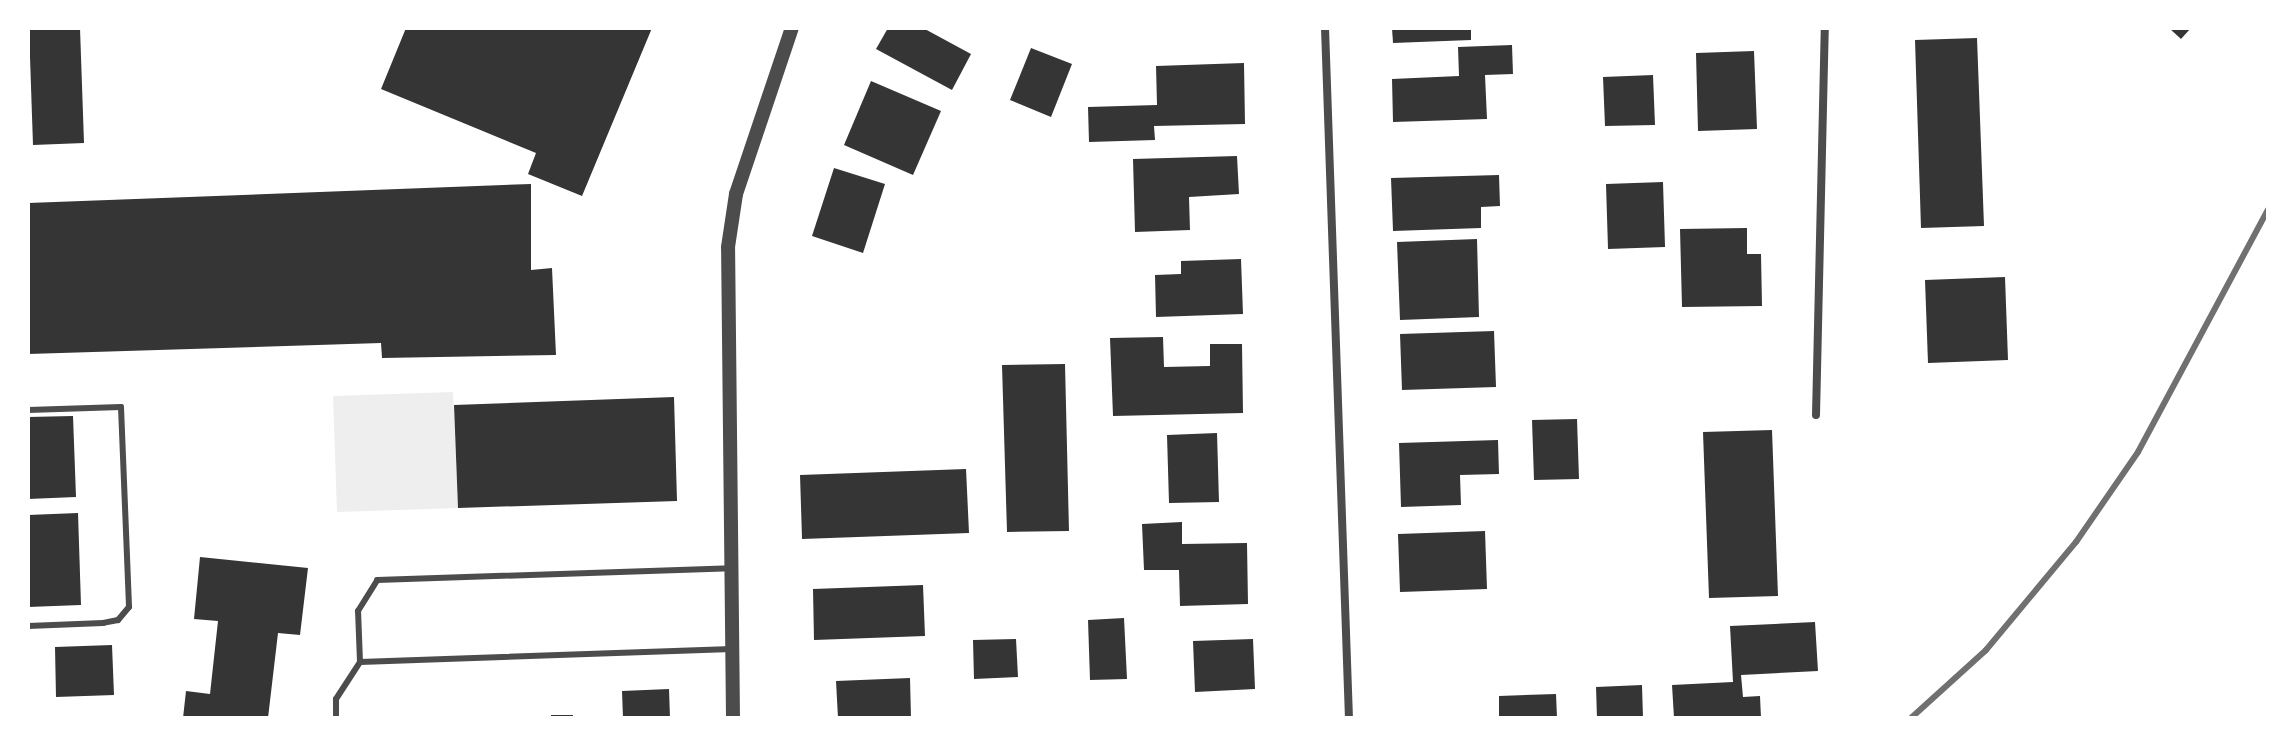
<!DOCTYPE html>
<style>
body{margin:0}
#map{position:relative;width:2296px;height:746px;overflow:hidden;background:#fff;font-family:"Titillium Web",sans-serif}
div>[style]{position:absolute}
.green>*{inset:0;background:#eee}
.building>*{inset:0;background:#353535}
.service>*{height:6px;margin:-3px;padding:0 3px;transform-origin:3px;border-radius:3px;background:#4c4c4c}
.minor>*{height:8px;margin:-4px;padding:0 4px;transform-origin:4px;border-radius:4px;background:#4c4c4c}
.tertiary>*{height:14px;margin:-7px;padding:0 7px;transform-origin:7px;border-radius:7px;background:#4c4c4c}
.rail>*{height:6px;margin:-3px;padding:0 3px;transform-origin:3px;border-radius:3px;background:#707070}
span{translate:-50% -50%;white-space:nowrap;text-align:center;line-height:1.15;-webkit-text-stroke:7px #fff;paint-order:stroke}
.frame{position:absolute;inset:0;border:30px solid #fff;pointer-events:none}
</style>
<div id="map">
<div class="green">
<i style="clip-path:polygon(453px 392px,458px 508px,337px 512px,333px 396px)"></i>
</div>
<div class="building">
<i style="clip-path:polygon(29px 28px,80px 28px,84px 143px,33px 145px)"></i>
<i style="clip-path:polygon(406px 28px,652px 28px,582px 196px,528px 174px,536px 153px,381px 89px)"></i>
<i style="clip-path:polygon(888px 28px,923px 28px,971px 54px,952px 90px,876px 49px)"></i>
<i style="clip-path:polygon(1392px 28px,1471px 28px,1471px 40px,1393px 43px)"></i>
<i style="clip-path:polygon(2169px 28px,2191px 28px,2181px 39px)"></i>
<i style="clip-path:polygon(1977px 38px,1984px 226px,1921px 228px,1915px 40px)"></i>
<i style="clip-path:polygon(1512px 45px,1513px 74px,1485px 75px,1487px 119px,1393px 122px,1392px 79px,1459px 76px,1458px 47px)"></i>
<i style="clip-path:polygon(1031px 48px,1072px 64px,1051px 117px,1010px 100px)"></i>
<i style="clip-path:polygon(1754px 51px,1757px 129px,1698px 131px,1696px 53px)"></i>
<i style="clip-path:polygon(1244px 63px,1245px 124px,1154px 126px,1155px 140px,1089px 142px,1088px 107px,1157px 105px,1156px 66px)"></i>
<i style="clip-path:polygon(1653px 75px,1655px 125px,1605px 126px,1603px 77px)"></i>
<i style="clip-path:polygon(871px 81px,941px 111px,913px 175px,844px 145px)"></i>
<i style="clip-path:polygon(1237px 156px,1239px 194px,1189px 197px,1190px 230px,1135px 232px,1133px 159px)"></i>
<i style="clip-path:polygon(834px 168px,885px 184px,863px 253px,812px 236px)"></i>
<i style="clip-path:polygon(1499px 175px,1500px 206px,1481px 207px,1481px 228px,1393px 231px,1391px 178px)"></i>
<i style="clip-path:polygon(1663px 182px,1665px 247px,1608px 249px,1606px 184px)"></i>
<i style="clip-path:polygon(531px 184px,531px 270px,552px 268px,556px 355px,382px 358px,381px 343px,28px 354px,28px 203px)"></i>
<i style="clip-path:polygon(1747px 228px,1747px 254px,1761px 254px,1762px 306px,1682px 307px,1680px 229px)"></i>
<i style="clip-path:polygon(1477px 239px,1479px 317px,1400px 320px,1397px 242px)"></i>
<i style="clip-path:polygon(1241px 259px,1243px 314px,1156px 317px,1155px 275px,1181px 274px,1181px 261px)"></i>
<i style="clip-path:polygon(2005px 277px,2008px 360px,1928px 363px,1925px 280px)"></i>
<i style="clip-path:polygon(1494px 331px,1496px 387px,1402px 390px,1400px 334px)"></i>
<i style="clip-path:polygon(1163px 337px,1164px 367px,1210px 366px,1210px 344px,1242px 344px,1243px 413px,1113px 416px,1110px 338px)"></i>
<i style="clip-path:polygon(1065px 364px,1069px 531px,1007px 532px,1002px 365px)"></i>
<i style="clip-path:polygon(674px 397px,677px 501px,458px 508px,454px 405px)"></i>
<i style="clip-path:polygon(73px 416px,76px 497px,28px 499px,28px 417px)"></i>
<i style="clip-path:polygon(1577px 419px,1579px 479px,1534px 480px,1532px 420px)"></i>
<i style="clip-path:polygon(1772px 430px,1778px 596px,1709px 598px,1703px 432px)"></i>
<i style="clip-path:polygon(1217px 433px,1219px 502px,1169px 503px,1167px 435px)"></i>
<i style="clip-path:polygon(1498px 440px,1499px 474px,1460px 475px,1461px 505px,1401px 507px,1399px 443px)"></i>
<i style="clip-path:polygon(966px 469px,969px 533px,802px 539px,800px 475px)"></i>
<i style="clip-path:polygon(78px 513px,81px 605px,28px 607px,28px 515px)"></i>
<i style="clip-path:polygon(1182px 522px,1182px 544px,1247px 543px,1248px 604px,1180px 606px,1179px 570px,1144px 570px,1142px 524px)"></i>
<i style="clip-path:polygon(1485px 531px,1487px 589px,1400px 592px,1398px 534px)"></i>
<i style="clip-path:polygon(200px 557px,308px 568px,300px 635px,278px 633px,268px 718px,183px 718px,186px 691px,210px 694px,218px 621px,194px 619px)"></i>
<i style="clip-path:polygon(923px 585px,925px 636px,814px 640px,813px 589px)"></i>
<i style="clip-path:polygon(1124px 618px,1127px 679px,1090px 680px,1088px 620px)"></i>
<i style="clip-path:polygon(1815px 622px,1818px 671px,1741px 675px,1743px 697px,1760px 696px,1761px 718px,1674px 718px,1672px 685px,1733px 682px,1730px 626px)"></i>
<i style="clip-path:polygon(1016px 639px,1018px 677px,974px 679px,973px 640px)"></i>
<i style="clip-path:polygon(1253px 639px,1255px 689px,1195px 692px,1193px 641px)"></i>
<i style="clip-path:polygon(112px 645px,114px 695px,56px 697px,55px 647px)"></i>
<i style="clip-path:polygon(910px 678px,911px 718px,838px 718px,836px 681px)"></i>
<i style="clip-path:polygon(1642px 685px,1643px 718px,1597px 718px,1596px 687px)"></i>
<i style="clip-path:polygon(669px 689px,670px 718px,623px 718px,622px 691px)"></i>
<i style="clip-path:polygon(1556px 694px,1557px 718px,1499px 718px,1499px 696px)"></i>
<i style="clip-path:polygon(551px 715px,573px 715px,573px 718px,551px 718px)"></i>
</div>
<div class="service">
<i style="left:28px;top:410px;width:93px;rotate:-1.8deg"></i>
<i style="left:121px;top:407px;width:200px;rotate:87.7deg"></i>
<i style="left:129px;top:607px;width:17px;rotate:130deg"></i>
<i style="left:118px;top:620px;width:15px;rotate:169deg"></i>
<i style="left:103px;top:623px;width:75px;rotate:177.7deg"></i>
<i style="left:360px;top:662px;width:372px;rotate:-2deg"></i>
<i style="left:336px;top:718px;width:19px;rotate:-90deg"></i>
<i style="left:336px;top:699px;width:44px;rotate:-57deg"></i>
<i style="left:360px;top:662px;width:51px;rotate:-92.2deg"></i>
<i style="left:358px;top:611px;width:36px;rotate:-58deg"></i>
<i style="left:377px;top:580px;width:354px;rotate:-1.9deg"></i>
</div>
<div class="minor">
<i style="left:1325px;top:28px;width:690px;rotate:88.01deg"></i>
<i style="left:1816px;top:415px;width:387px;rotate:-88.7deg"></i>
</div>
<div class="tertiary">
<i style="left:733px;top:718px;width:471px;rotate:-90.6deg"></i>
<i style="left:728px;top:247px;width:54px;rotate:-81.4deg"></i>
<i style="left:736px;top:194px;width:175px;rotate:-71.4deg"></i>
</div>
<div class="rail">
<i style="left:1911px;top:718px;width:101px;rotate:-42.2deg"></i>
<i style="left:1986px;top:650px;width:141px;rotate:-50.2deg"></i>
<i style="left:2076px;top:542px;width:109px;rotate:-55.4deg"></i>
<i style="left:2138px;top:452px;width:275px;rotate:-61.8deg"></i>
</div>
<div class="frame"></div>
</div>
